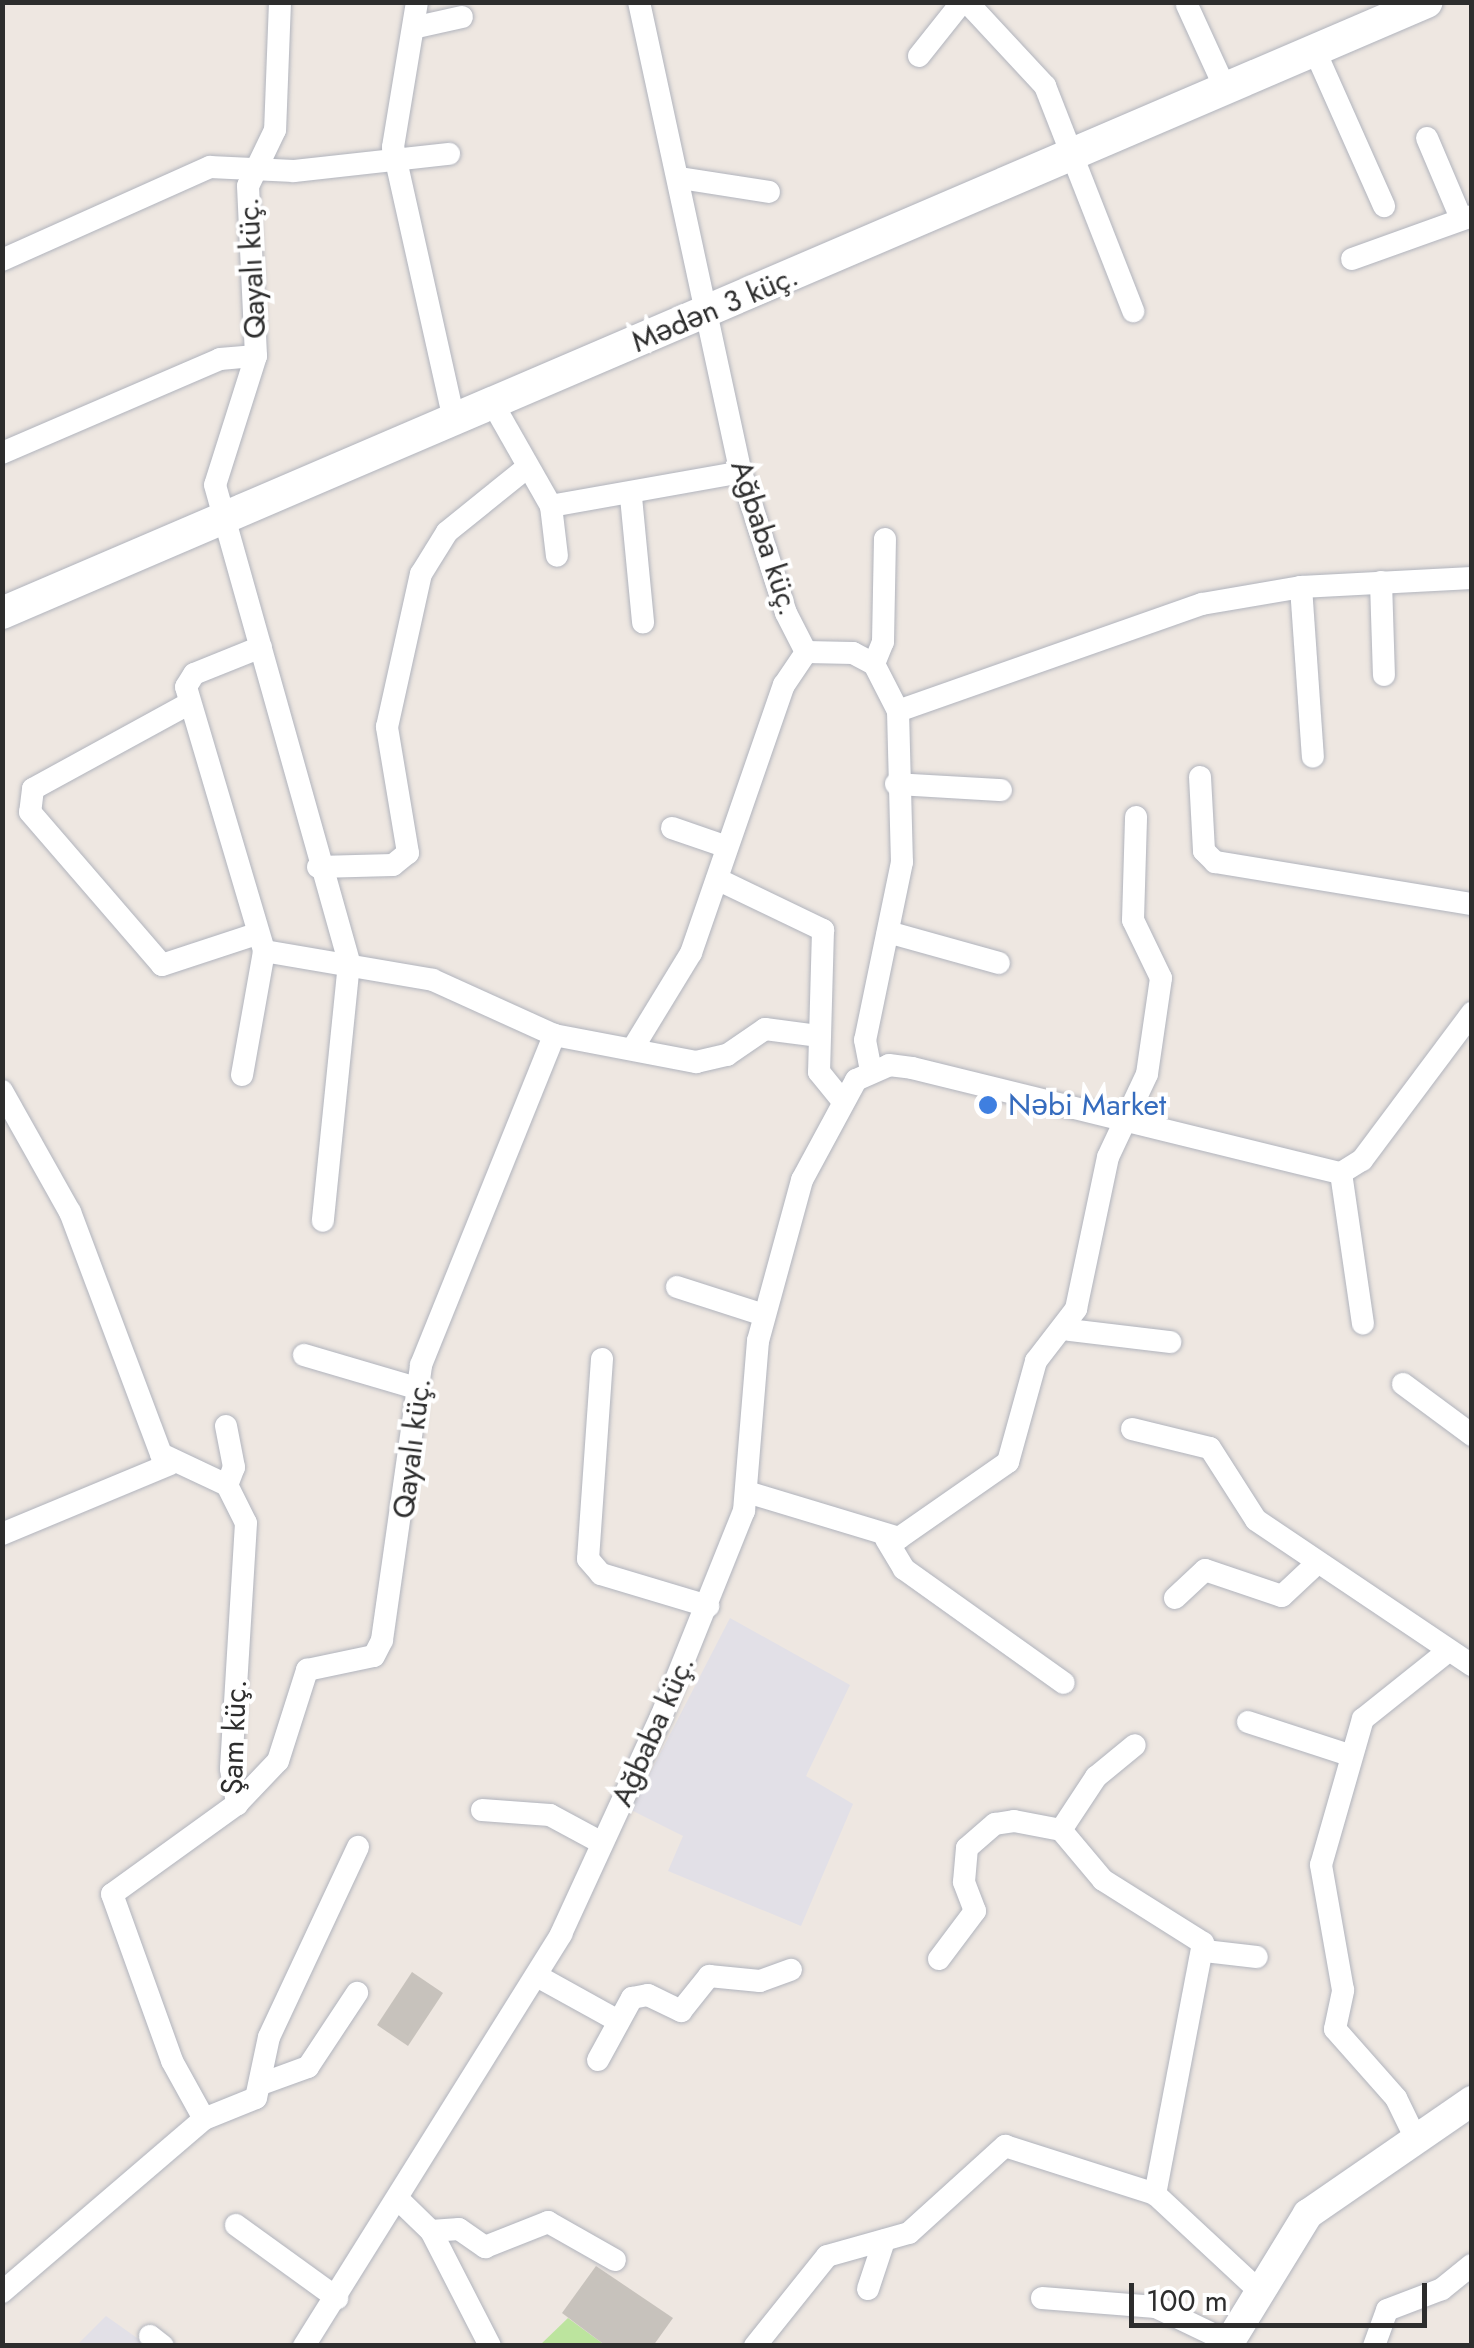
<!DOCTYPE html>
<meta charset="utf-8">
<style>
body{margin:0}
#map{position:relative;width:1474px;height:2348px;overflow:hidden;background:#eee7e1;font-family:Jost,sans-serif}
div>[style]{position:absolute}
.industrial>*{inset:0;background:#e2e0e7}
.green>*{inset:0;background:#bce49e}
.building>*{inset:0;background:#c7c2bc}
.roads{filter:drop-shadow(0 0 2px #b1b4bd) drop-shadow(0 0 2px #b1b4bd)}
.minor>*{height:22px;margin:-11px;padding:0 11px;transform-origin:11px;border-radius:11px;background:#fff}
.tertiary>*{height:30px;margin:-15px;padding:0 15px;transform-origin:15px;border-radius:15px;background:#fff}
.secondary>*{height:32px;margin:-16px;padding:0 16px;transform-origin:16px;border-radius:16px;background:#fff}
.dots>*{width:28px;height:28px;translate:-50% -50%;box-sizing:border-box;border:5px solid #fff;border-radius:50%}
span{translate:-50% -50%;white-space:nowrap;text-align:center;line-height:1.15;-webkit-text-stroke:8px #fff;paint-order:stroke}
.street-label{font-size:30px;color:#2d2d2d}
.shop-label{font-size:30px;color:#366cbe}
.left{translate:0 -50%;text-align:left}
.frame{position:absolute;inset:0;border:5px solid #2d2d2d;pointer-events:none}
.scale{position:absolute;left:1129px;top:2283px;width:298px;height:45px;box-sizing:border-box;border:5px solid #2d2d2d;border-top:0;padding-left:12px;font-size:30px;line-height:35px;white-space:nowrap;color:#2d2d2d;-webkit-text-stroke:8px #fff;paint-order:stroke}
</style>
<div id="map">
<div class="industrial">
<i style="clip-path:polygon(730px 1618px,850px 1685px,806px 1776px,853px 1804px,801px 1926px,668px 1871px,683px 1836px,631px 1810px)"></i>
<i style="clip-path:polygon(106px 2316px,147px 2345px,76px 2346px)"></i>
</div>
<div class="green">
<i style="clip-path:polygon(568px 2318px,606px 2346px,539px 2346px)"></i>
</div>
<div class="building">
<i style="clip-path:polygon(412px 1972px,443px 1993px,408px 2046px,377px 2025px)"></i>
<i style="clip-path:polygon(596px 2266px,673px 2318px,653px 2346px,606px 2346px,562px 2313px)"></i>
</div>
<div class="roads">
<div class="minor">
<i style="left:280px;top:2px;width:128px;rotate:92.2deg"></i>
<i style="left:275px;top:130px;width:62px;rotate:115.7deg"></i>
<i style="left:248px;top:186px;width:170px;rotate:87.3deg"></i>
<i style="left:256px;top:356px;width:135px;rotate:107.6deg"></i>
<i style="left:215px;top:485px;width:496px;rotate:74.3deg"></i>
<i style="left:349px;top:963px;width:259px;rotate:95.8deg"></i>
<i style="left:417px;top:2px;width:147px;rotate:99.4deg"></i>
<i style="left:393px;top:147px;width:280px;rotate:77.4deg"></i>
<i style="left:639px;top:2px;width:481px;rotate:77.8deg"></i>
<i style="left:741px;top:472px;width:148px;rotate:72.3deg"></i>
<i style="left:786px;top:613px;width:44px;rotate:62.9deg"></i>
<i style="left:806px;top:652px;width:47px;rotate:1.2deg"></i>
<i style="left:853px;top:653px;width:24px;rotate:28deg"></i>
<i style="left:874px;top:664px;width:53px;rotate:62.9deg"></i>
<i style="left:898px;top:711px;width:151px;rotate:88.5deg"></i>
<i style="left:902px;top:862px;width:182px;rotate:101.7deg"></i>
<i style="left:865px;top:1040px;width:31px;rotate:79deg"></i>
<i style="left:967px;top:2px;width:115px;rotate:47.1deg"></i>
<i style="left:1045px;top:86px;width:242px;rotate:68.6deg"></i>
<i style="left:1187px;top:5px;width:94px;rotate:65.4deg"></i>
<i style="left:417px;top:27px;width:46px;rotate:-12.5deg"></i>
<i style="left:1315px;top:51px;width:170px;rotate:66deg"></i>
<i style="left:919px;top:56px;width:69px;rotate:-51.5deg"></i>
<i style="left:1427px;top:138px;width:87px;rotate:67deg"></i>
<i style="left:680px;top:178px;width:90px;rotate:8.9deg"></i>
<i style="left:1352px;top:259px;width:127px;rotate:-19.7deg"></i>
<i style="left:2px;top:260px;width:228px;rotate:-24.1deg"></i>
<i style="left:210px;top:167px;width:84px;rotate:2.7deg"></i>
<i style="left:294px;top:171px;width:156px;rotate:-6.3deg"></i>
<i style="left:493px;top:404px;width:117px;rotate:60.4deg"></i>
<i style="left:551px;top:506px;width:193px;rotate:-10.1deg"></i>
<i style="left:2px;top:453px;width:237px;rotate:-23.3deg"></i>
<i style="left:220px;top:359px;width:36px;rotate:-5deg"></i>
<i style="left:631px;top:497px;width:126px;rotate:84.5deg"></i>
<i style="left:551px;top:506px;width:50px;rotate:83.2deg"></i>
<i style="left:1381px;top:582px;width:93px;rotate:88.2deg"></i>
<i style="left:1301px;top:587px;width:170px;rotate:86deg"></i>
<i style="left:261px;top:647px;width:72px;rotate:158.1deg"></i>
<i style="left:194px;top:674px;width:15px;rotate:122deg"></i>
<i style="left:186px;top:687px;width:275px;rotate:73.5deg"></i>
<i style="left:264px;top:951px;width:171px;rotate:9.7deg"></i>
<i style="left:433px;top:980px;width:133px;rotate:24.4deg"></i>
<i style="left:554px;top:1035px;width:145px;rotate:10.8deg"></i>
<i style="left:696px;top:1062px;width:32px;rotate:-13deg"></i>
<i style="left:727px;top:1055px;width:46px;rotate:-34.4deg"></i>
<i style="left:765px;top:1029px;width:53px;rotate:7.5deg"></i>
<i style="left:874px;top:664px;width:24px;rotate:-68deg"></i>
<i style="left:883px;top:642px;width:103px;rotate:-88.9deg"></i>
<i style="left:190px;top:703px;width:179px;rotate:151.3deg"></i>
<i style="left:33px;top:789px;width:23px;rotate:97deg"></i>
<i style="left:30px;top:812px;width:202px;rotate:49.2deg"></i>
<i style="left:162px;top:965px;width:96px;rotate:-18.2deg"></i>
<i style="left:898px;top:711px;width:322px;rotate:-19.4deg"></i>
<i style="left:1202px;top:604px;width:100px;rotate:-9.7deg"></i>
<i style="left:1301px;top:587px;width:171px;rotate:-3deg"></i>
<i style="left:1200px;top:777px;width:74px;rotate:86.9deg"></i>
<i style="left:1204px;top:851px;width:16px;rotate:45deg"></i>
<i style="left:1215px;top:862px;width:260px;rotate:9.3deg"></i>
<i style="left:896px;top:784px;width:105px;rotate:3.3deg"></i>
<i style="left:672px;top:828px;width:58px;rotate:19.1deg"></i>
<i style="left:318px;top:867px;width:75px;rotate:-1.5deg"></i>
<i style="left:393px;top:865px;width:19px;rotate:-39deg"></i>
<i style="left:408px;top:853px;width:128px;rotate:-99.5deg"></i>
<i style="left:387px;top:727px;width:157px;rotate:-77.5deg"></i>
<i style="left:421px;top:574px;width:49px;rotate:-58.2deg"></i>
<i style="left:447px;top:532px;width:100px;rotate:-38.9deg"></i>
<i style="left:717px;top:879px;width:118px;rotate:25.7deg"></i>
<i style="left:823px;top:930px;width:142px;rotate:91.6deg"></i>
<i style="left:819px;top:1072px;width:35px;rotate:51deg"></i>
<i style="left:888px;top:932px;width:115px;rotate:15.6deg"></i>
<i style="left:633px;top:1048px;width:111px;rotate:-58.6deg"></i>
<i style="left:691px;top:953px;width:284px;rotate:-70.9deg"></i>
<i style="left:784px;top:685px;width:40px;rotate:-56deg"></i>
<i style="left:242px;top:1075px;width:126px;rotate:-79.9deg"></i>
<i style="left:2px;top:1091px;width:139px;rotate:60.7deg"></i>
<i style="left:70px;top:1212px;width:259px;rotate:69.4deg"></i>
<i style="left:161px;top:1454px;width:73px;rotate:25.2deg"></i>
<i style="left:227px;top:1485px;width:42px;rotate:63.4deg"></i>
<i style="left:246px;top:1523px;width:246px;rotate:93.5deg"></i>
<i style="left:231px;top:1769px;width:36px;rotate:80deg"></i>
<i style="left:237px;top:1804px;width:154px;rotate:144.2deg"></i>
<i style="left:112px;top:1894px;width:177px;rotate:70.2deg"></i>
<i style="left:172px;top:2061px;width:66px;rotate:61.1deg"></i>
<i style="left:204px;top:2119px;width:266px;rotate:139.4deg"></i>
<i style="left:1341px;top:1173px;width:152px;rotate:81.7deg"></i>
<i style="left:677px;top:1287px;width:91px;rotate:17.8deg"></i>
<i style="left:1069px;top:1330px;width:102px;rotate:6.8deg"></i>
<i style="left:304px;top:1355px;width:117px;rotate:16.4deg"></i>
<i style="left:602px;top:1359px;width:200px;rotate:94deg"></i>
<i style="left:588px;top:1559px;width:20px;rotate:49deg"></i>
<i style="left:601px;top:1574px;width:112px;rotate:16.7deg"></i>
<i style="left:1403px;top:1384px;width:86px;rotate:36.5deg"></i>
<i style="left:226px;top:1426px;width:42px;rotate:79deg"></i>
<i style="left:234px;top:1467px;width:19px;rotate:111deg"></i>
<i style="left:1132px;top:1429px;width:80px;rotate:13.7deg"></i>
<i style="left:1210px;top:1448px;width:85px;rotate:57.4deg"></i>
<i style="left:1256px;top:1520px;width:260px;rotate:33.9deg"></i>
<i style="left:747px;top:1492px;width:159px;rotate:16.8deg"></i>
<i style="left:899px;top:1538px;width:133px;rotate:-34.9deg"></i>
<i style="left:1008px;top:1462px;width:105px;rotate:-74.5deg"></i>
<i style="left:1036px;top:1361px;width:66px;rotate:-52.4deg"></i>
<i style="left:1076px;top:1309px;width:155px;rotate:-78.1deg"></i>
<i style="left:1108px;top:1157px;width:92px;rotate:-64.8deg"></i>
<i style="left:1147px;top:1074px;width:97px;rotate:-81.7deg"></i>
<i style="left:1161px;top:978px;width:64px;rotate:-115.8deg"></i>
<i style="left:1133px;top:920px;width:103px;rotate:-88.3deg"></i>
<i style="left:2px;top:1534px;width:182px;rotate:-22.6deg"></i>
<i style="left:886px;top:1539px;width:35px;rotate:59deg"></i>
<i style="left:904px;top:1569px;width:196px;rotate:35.5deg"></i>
<i style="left:1175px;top:1598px;width:41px;rotate:-43deg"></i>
<i style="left:1205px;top:1570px;width:81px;rotate:18.7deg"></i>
<i style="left:1282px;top:1596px;width:45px;rotate:-43.2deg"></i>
<i style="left:1248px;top:1722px;width:103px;rotate:18.1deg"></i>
<i style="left:237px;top:1804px;width:59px;rotate:-46.4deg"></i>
<i style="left:278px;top:1761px;width:96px;rotate:-72.3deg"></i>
<i style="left:307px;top:1670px;width:68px;rotate:-11.8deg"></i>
<i style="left:374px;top:1656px;width:18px;rotate:-63deg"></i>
<i style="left:382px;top:1640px;width:278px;rotate:-81.9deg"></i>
<i style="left:421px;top:1365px;width:356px;rotate:-68deg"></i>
<i style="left:482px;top:1810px;width:68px;rotate:4.2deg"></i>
<i style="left:550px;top:1815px;width:59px;rotate:28.3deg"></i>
<i style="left:1061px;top:1830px;width:64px;rotate:-56.6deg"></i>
<i style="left:1096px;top:1777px;width:50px;rotate:-39.4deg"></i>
<i style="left:1205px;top:1951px;width:52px;rotate:6.6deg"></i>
<i style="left:939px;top:1959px;width:60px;rotate:-53.1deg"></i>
<i style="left:975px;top:1911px;width:31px;rotate:-111deg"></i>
<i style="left:964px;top:1882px;width:34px;rotate:-85deg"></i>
<i style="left:967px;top:1848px;width:37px;rotate:-41deg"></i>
<i style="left:995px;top:1824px;width:19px;rotate:-9deg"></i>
<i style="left:1014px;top:1821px;width:48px;rotate:10.8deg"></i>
<i style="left:1061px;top:1830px;width:65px;rotate:50deg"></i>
<i style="left:1103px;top:1880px;width:118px;rotate:32.2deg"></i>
<i style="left:1203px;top:1943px;width:256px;rotate:100.8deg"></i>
<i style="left:537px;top:1976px;width:89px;rotate:28.9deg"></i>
<i style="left:598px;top:2060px;width:71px;rotate:-61.3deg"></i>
<i style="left:632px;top:1998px;width:16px;rotate:-11deg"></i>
<i style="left:648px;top:1995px;width:37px;rotate:26deg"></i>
<i style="left:681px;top:2011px;width:45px;rotate:-51.3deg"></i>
<i style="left:709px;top:1976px;width:51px;rotate:5.6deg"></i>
<i style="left:760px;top:1981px;width:33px;rotate:-20deg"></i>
<i style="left:264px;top:2083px;width:47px;rotate:-20deg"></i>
<i style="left:308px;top:2067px;width:89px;rotate:-56.5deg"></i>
<i style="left:204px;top:2119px;width:56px;rotate:-22deg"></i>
<i style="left:256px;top:2098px;width:62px;rotate:-78deg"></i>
<i style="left:269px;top:2037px;width:210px;rotate:-64.9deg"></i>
<i style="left:1415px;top:2137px;width:43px;rotate:-116deg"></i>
<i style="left:1396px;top:2098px;width:92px;rotate:-131.5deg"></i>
<i style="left:1335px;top:2029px;width:40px;rotate:-78deg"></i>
<i style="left:1343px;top:1990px;width:127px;rotate:-100deg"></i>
<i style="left:1321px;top:1865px;width:152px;rotate:-74deg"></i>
<i style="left:1363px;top:1719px;width:107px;rotate:-38.6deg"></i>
<i style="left:399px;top:2200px;width:45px;rotate:44.1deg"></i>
<i style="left:431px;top:2231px;width:129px;rotate:62.8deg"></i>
<i style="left:236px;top:2225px;width:125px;rotate:35.9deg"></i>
<i style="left:431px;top:2231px;width:28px;rotate:-4deg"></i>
<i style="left:459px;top:2229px;width:32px;rotate:35deg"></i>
<i style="left:485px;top:2247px;width:68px;rotate:-21.6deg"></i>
<i style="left:548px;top:2222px;width:77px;rotate:29.6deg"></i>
<i style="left:868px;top:2289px;width:51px;rotate:-71.6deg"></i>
<i style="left:1042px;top:2298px;width:114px;rotate:4.5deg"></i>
<i style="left:1156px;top:2307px;width:81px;rotate:25.6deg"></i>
<i style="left:150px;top:2336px;width:16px;rotate:38deg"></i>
<i style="left:304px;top:2346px;width:486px;rotate:-58deg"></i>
<i style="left:561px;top:1934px;width:239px;rotate:-65.3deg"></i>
<i style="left:661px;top:1717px;width:222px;rotate:-68.1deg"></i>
<i style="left:744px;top:1511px;width:171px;rotate:-85.3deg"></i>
<i style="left:758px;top:1341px;width:167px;rotate:-74.7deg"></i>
<i style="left:802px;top:1180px;width:114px;rotate:-61.6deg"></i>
<i style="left:856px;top:1080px;width:36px;rotate:-24deg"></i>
<i style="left:889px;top:1065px;width:23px;rotate:7deg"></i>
<i style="left:912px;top:1068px;width:442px;rotate:13.8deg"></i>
<i style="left:1341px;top:1173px;width:25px;rotate:-32deg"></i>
<i style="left:1362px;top:1160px;width:184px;rotate:-53.2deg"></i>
<i style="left:755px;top:2346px;width:115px;rotate:-51.3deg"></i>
<i style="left:827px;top:2256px;width:85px;rotate:-15.7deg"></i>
<i style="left:909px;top:2233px;width:130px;rotate:-42.2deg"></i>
<i style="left:1005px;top:2146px;width:157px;rotate:17.7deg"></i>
<i style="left:1155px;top:2194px;width:138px;rotate:42.9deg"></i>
<i style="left:1374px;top:2346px;width:38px;rotate:-70deg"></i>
<i style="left:1387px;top:2310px;width:59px;rotate:-20.9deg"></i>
<i style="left:1442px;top:2289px;width:38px;rotate:-39deg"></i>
</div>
<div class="tertiary">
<i style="left:1227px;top:2346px;width:155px;rotate:-58.5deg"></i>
<i style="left:1308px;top:2214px;width:199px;rotate:-34.6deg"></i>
</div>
<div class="secondary">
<i style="left:2px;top:613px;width:1550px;rotate:-23.21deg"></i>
</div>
</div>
<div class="dots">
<i style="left:988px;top:1105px;background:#3f7fe0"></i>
</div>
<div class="street-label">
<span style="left:252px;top:268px;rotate:-93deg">Qayalı küç.</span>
<span style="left:715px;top:309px;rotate:-23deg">Mədən 3 küç.</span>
<span style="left:765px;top:538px;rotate:72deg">Ağbaba küç.</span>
<span style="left:412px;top:1448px;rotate:-83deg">Qayalı küç.</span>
<span style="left:653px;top:1731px;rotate:-66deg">Ağbaba küç.</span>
<span style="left:234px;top:1737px;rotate:-88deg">Şam küç.</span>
</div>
<div class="shop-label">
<span class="left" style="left:1008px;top:1105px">Nəbi Market</span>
</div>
<div class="frame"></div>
<div class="scale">100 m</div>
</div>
